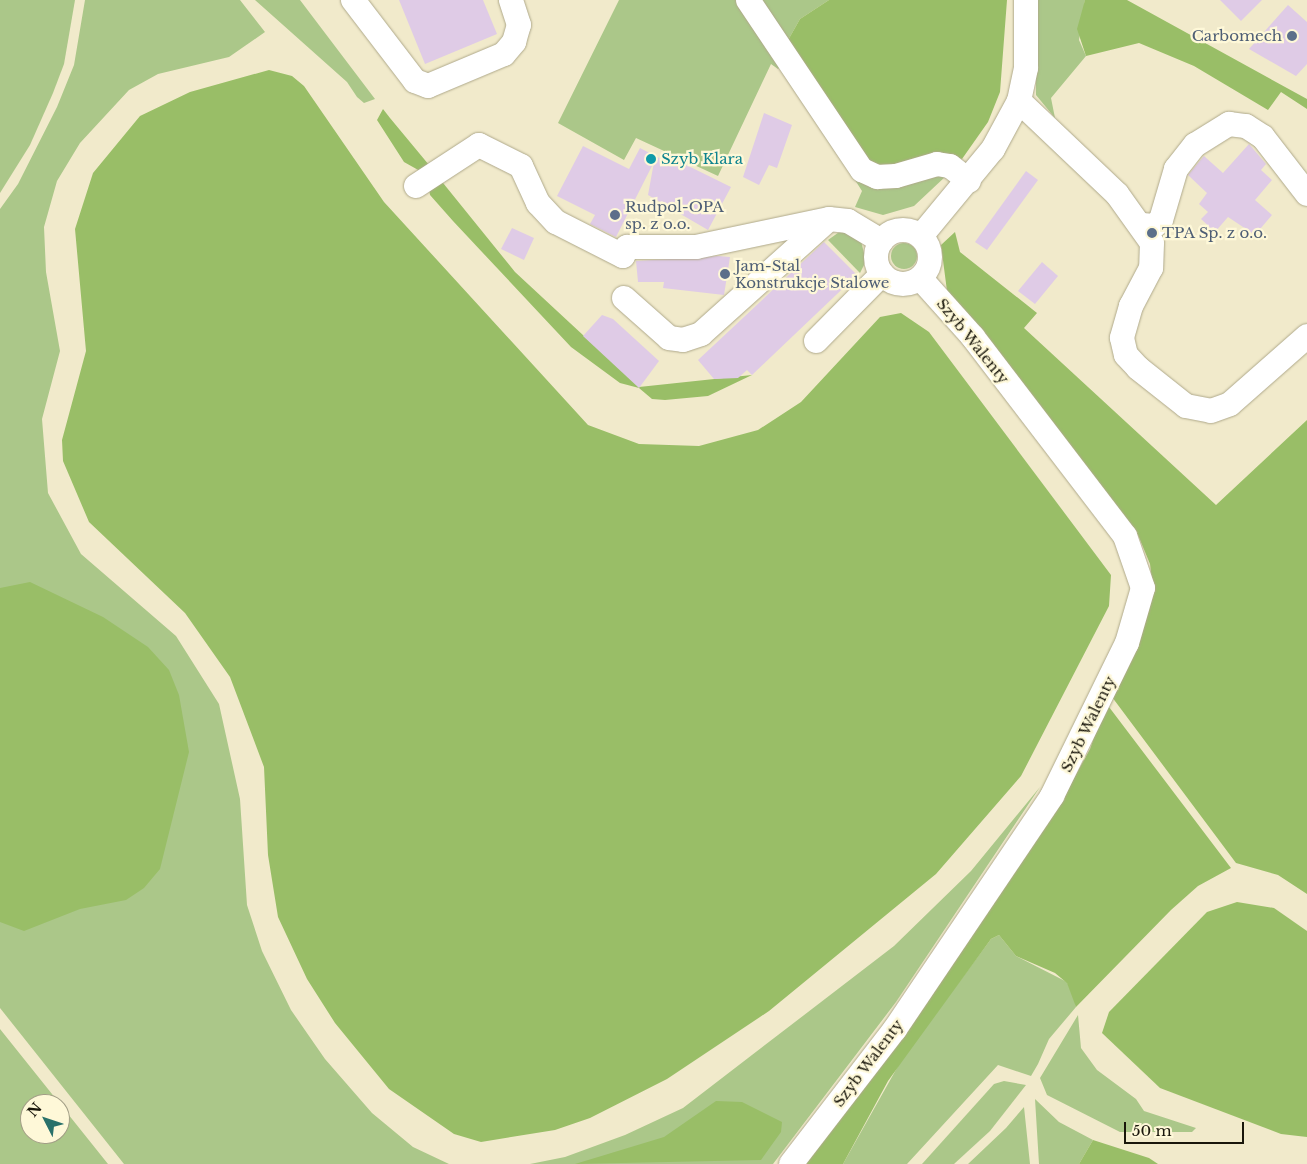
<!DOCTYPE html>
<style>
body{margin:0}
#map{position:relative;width:1307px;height:1164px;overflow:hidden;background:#f1eacb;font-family:"Libre Baskerville",serif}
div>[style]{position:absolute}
.green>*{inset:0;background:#abc789}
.round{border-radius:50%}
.forest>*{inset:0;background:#99be67}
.building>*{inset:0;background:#dfcbe6}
.roads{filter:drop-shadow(0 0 1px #afa98b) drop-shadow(0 0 1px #afa98b)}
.minor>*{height:24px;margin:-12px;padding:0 12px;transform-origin:12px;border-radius:12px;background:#fff}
.minor>.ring{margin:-12px;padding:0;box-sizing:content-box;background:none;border:24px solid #fff;border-radius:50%}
.dots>*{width:14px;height:14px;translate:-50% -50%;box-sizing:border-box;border:2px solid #fef8d8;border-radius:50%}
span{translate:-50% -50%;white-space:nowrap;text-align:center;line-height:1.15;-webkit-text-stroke:4.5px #fef8d8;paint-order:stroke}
.service-label{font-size:15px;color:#4e5e75}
.right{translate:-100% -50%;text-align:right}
.left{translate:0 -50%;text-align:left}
.culture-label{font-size:15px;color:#0d838f}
.street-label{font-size:15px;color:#19160b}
.north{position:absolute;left:20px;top:1094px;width:50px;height:50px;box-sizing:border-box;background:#fef8d8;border:1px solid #a29e86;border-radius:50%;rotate:311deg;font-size:14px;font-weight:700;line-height:20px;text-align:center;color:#19160b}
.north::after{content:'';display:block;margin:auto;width:18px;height:22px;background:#29716a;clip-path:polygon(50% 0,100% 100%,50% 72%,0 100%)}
.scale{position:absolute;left:1124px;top:1122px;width:120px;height:22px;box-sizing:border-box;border:2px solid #19160b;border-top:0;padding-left:6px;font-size:15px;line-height:18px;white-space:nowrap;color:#19160b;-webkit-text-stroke:4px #fef8d8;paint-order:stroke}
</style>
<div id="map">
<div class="green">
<i style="clip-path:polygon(0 0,75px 0,64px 64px,53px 93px,30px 145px,0 193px)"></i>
<i style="clip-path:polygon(85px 0,240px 0,265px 32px,229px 57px,158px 74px,129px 90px,80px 143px,57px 181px,44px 227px,46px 272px,60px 351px,42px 419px,48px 493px,81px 554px,176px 636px,219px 704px,240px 799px,247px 905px,262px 951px,291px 1010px,325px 1059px,372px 1113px,413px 1147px,449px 1164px,124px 1164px,0 1008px,0 209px,18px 184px,57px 107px,74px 65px)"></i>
<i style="clip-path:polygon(255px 0,300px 0,375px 99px,364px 103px,357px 97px,347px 82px)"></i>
<i style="clip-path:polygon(619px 0,742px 0,783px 65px,778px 69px,771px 64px,718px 176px,636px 138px,624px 160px,558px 123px)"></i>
<i style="clip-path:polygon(756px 0,829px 0,800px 19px,787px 42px)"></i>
<i style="clip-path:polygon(1036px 0,1085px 0,1079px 40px,1086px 56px,1051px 98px,1055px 118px,1036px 95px)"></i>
<i style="clip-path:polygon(848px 169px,922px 175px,946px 176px,914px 206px,883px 215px,855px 207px,862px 191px)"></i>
<i style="clip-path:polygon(842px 230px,861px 241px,866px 261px,860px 273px,828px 240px)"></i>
<i class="round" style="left:891px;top:243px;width:26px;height:26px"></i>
<i style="clip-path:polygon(1040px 787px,896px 1002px,773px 1164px,530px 1164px,565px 1157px,625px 1135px,683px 1108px,894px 946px,971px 871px)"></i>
<i style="clip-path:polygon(999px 935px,1016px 956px,1067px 982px,1075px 1000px,1076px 1007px,1049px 1039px,1038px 1064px,1031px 1076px,998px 1065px,907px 1164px,843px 1164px,902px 1059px,991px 939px)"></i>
<i style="clip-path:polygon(1078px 1015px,1081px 1048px,1097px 1070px,1136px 1099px,1144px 1111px,1196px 1128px,1192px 1132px,1120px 1132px,1047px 1095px,1040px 1078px)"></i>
<i style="clip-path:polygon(0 1029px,60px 1104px,30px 1104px,30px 1134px,60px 1134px,60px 1104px,108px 1164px,0 1164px)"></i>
<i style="clip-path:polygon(1004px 1081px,1026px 1085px,990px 1131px,954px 1164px,922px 1164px,994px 1084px)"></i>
<i style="clip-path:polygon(1035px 1099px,1059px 1122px,1093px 1140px,1079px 1164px,1039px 1164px)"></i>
<i style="clip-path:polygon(1024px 1107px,1030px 1164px,968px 1164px,1006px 1128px)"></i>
</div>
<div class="forest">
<i style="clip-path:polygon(829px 0,1007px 0,1000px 92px,988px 122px,962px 159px,938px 152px,889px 166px,870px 164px,787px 42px,800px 19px)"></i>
<i style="clip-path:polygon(1085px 0,1127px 0,1307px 99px,1307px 109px,1281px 92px,1268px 110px,1194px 66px,1139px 43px,1086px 56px,1077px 29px)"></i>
<i style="clip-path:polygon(269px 70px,292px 76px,304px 86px,384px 202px,588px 425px,639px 444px,699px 446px,758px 430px,801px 402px,880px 317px,901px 313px,929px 332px,1111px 575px,1109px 606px,1021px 776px,936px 874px,769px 1011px,667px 1079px,590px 1118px,555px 1130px,481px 1142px,454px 1134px,389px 1089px,335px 1023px,307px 979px,278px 917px,268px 855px,264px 767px,230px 677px,185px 613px,89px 522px,63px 461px,62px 440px,86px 351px,75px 229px,93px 173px,140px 116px,190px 92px)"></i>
<i style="clip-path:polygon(383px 109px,390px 118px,429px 165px,420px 171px,404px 162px,377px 120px)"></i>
<i style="clip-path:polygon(439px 178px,515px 272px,639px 387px,752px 375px,708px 396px,665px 400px,652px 399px,639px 388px,620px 383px,571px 347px,453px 221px,430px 195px,429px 189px)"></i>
<i style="clip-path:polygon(955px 232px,960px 252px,1037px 313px,1024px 328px,1216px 505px,1307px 420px,1307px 894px,1278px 875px,1236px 863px,1112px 697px,1153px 588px,1150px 564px,1138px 535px,947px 291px,941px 245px)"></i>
<i style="clip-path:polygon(30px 582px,103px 617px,148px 647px,169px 670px,179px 695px,189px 752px,160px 869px,144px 888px,126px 900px,80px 909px,24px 931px,0 922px,0 588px)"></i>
<i style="clip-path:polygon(1106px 703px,1231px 868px,1198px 886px,1171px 910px,1076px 1007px,1067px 983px,1055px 973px,1016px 956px,999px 935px,991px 939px,888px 1081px,843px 1164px,801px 1164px,1067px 791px,1090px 749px)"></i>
<i style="clip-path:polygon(1237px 902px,1274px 908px,1307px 931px,1307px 1137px,1281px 1134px,1160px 1088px,1102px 1033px,1109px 1012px,1207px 912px)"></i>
<i style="clip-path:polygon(716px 1101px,742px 1102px,782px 1122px,781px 1132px,761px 1160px,575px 1164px,664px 1137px)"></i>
<i style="clip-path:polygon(1093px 1140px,1149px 1158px,1158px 1164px,1079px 1164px)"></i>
</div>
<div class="building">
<i style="clip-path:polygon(399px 0,483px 0,497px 34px,425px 64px)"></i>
<i style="clip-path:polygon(1220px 0,1262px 0,1241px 21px)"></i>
<i style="clip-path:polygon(1288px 5px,1307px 22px,1307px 64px,1296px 76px,1249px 49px)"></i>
<i style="clip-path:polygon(764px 113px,792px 125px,777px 168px,769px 165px,759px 185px,743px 177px)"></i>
<i style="clip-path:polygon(1249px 144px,1266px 164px,1261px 170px,1272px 180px,1255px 200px,1272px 215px,1255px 235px,1228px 217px,1215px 232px,1201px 219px,1208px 212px,1199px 204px,1207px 193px,1188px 175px,1204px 156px,1223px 173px)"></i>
<i style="clip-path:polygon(583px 146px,629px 169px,640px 148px,665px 161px,668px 156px,731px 187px,708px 230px,648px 195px,654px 162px,616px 237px,590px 224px,595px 215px,557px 196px)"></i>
<i style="clip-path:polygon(1026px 171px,1038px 180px,987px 250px,975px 242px)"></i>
<i style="clip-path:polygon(512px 228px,534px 238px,524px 260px,501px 249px)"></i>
<i style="clip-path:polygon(824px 242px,857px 275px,752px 375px,747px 370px,738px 378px,714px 379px,698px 360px)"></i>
<i style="clip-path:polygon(718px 256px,730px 257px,724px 295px,663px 288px,664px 282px,638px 282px,636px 261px)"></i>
<i style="clip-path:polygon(1042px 262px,1058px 276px,1035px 304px,1018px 291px)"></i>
<i style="clip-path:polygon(602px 315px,613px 319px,659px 361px,639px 388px,583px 336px)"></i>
</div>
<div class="roads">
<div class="minor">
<i style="left:353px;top:0;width:102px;rotate:52.6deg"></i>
<i style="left:415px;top:81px;width:14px;rotate:21deg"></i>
<i style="left:428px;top:86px;width:82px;rotate:-22.8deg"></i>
<i style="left:504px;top:54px;width:16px;rotate:-50deg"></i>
<i style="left:514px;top:42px;width:18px;rotate:-74deg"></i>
<i style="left:519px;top:25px;width:26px;rotate:-108deg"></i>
<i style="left:748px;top:0;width:205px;rotate:56.2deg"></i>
<i style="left:862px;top:170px;width:17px;rotate:25deg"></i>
<i style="left:877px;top:177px;width:19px;rotate:-3deg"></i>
<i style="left:896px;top:176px;width:43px;rotate:-16.3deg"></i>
<i style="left:937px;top:164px;width:13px;rotate:9deg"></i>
<i style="left:950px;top:166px;width:24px;rotate:38deg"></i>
<i style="left:1019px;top:101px;width:135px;rotate:43.5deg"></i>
<i style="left:1117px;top:194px;width:60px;rotate:54.5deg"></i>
<i style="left:1152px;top:243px;width:25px;rotate:92deg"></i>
<i style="left:1151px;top:268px;width:43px;rotate:117.8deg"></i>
<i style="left:1131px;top:306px;width:33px;rotate:106deg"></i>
<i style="left:1122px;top:338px;width:17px;rotate:77deg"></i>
<i style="left:1126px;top:355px;width:18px;rotate:47deg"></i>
<i style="left:1138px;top:368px;width:61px;rotate:38.4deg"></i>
<i style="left:1186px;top:406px;width:25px;rotate:11deg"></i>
<i style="left:1211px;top:411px;width:20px;rotate:-20deg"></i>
<i style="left:1230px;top:404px;width:103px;rotate:-41.4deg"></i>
<i style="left:416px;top:186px;width:75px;rotate:-33.1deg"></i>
<i style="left:479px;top:145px;width:47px;rotate:26.6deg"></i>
<i style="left:521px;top:166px;width:41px;rotate:65.3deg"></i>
<i style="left:538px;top:203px;width:26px;rotate:47deg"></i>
<i style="left:556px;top:222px;width:75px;rotate:26.9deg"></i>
<i style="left:623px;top:256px;width:10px;rotate:-66deg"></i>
<i style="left:627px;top:247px;width:69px"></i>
<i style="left:696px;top:247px;width:136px;rotate:-11.9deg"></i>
<i style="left:829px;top:219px;width:19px;rotate:6deg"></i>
<i style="left:848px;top:221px;width:39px;rotate:31deg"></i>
<i style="left:1142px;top:225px;width:12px;rotate:5deg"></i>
<i style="left:1154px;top:226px;width:9px;rotate:-41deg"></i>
<i style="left:1161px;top:220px;width:53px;rotate:-73.6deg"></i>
<i style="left:1176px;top:169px;width:31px;rotate:-52deg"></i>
<i style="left:1195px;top:145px;width:40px;rotate:-32deg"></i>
<i style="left:1229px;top:124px;width:17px;rotate:7deg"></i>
<i style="left:1246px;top:126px;width:20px;rotate:33deg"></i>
<i style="left:1263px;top:137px;width:72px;rotate:52.3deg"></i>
<i class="ring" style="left:876px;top:230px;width:30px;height:30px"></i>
<i style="left:921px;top:236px;width:113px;rotate:-50.4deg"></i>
<i style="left:993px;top:149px;width:55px;rotate:-61.6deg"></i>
<i style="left:1019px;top:101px;width:34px;rotate:-78deg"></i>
<i style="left:1026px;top:68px;width:68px;rotate:-90deg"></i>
<i style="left:624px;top:298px;width:60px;rotate:41.6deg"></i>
<i style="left:669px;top:338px;width:14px;rotate:8deg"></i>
<i style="left:683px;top:340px;width:19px;rotate:-18deg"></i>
<i style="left:701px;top:334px;width:172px;rotate:-41.9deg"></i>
<i style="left:816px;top:341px;width:94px;rotate:-45.4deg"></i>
<i style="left:791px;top:1164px;width:170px;rotate:-52.4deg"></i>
<i style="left:895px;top:1029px;width:281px;rotate:-56deg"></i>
<i style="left:1052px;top:796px;width:170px;rotate:-63.9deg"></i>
<i style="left:1127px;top:643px;width:57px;rotate:-73.8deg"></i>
<i style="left:1143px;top:588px;width:55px;rotate:-109.1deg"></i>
<i style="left:1125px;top:536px;width:250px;rotate:-127.4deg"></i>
<i style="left:973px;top:337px;width:79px;rotate:-131.9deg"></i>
</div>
</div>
<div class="dots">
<i style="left:1292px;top:36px;background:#5c6f8a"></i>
<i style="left:651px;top:159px;background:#0f9aa8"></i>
<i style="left:615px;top:215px;background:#5c6f8a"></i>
<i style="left:1152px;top:233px;background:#5c6f8a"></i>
<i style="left:725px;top:274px;background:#5c6f8a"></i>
</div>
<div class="service-label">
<span class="right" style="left:1282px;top:36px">Carbomech</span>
<span class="left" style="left:625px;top:215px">Rudpol-OPA<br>sp. z o.o.</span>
<span class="left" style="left:1162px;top:233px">TPA Sp. z o.o.</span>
<span class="left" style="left:735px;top:274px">Jam-Stal<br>Konstrukcje Stalowe</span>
</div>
<div class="culture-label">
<span class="left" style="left:661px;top:159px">Szyb Klara</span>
</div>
<div class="street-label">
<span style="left:973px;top:341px;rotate:51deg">Szyb Walenty</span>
<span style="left:1088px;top:724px;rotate:-64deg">Szyb Walenty</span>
<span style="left:868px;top:1063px;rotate:-53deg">Szyb Walenty</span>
</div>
<div class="north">N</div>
<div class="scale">50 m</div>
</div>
